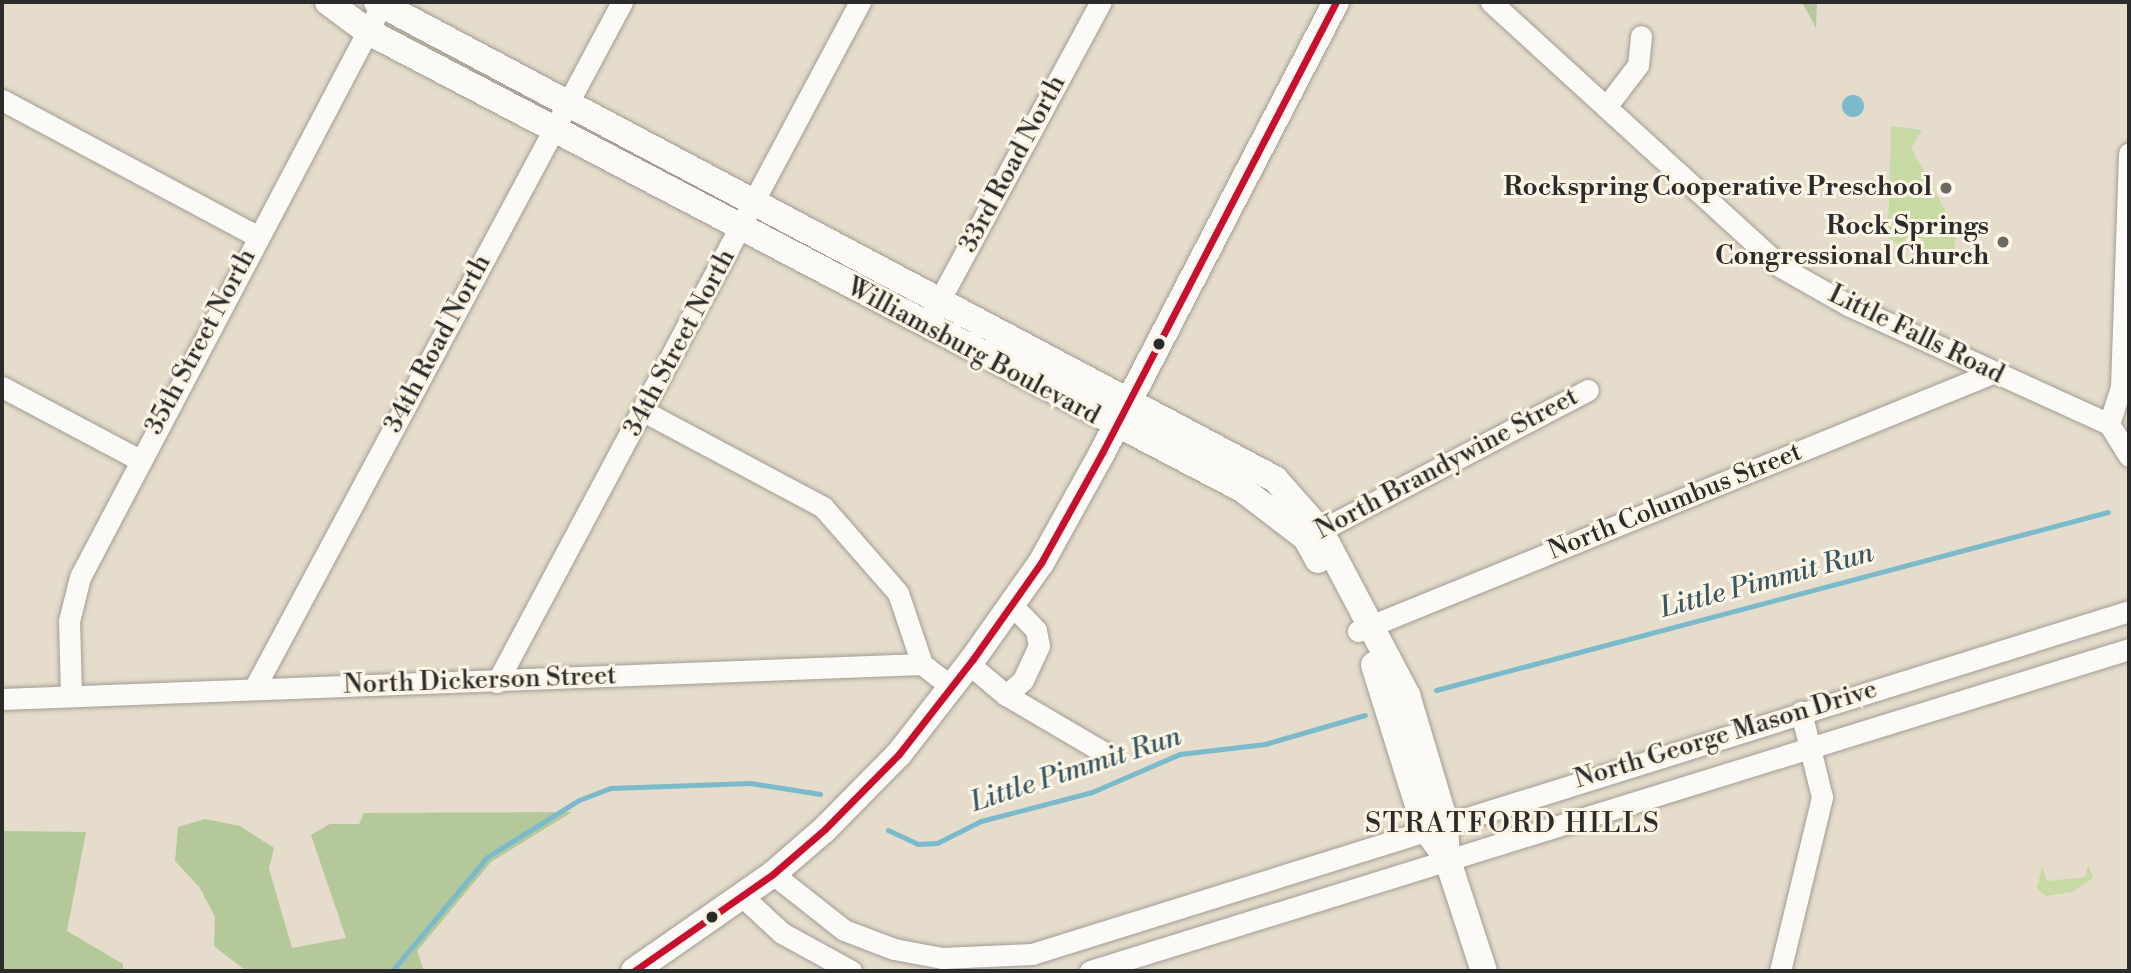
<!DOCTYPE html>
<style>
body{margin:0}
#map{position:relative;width:2131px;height:973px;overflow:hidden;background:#e5dccb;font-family:"Libre Bodoni",serif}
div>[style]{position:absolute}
.green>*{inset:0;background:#c8daa3}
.forest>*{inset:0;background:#b4c899}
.water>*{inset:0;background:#7abacb}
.round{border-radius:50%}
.stream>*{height:5px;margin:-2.5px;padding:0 2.5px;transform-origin:2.5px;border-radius:2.5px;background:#7abacb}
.roads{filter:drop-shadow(0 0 2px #a19c93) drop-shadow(0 0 2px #a19c93)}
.minor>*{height:21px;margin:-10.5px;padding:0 10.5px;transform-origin:10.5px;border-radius:10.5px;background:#fbfaf7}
.major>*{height:26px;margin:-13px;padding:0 13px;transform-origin:13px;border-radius:13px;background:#fbfaf7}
.bus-1>*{height:7px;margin:-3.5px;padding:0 3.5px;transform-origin:3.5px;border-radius:3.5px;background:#c8102e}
.dots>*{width:19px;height:19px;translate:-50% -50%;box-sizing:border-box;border:4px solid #fcf5e5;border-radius:50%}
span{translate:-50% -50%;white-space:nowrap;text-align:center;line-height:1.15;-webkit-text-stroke:6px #fcf5e5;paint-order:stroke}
.street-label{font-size:26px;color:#2b2b2b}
.poi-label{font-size:26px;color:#2b2b2b;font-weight:700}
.right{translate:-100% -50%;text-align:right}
.water-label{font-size:28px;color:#375863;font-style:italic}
.neighbourhood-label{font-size:28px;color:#2b2b2b;letter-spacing:2px}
.frame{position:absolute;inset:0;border:4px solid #2b2b2b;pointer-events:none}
</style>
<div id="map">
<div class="green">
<i style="clip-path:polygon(1891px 126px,1922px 130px,1911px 148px,1956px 230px,1954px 260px,1916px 254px,1888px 238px)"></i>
<i style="clip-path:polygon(2088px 865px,2093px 878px,2072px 892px,2046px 896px,2037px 888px,2042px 866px,2047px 881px,2085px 877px)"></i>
</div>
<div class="forest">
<i style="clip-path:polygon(1802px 2px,1817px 2px,1816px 28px)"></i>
<i style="clip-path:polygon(572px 812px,491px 862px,417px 951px,424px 971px,246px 971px,214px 946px,215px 917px,200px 888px,175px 861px,178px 827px,205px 819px,240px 826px,274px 848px,269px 869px,292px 948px,346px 938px,311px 835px,330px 824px,359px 824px,364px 813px)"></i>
<i style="clip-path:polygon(2px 831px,86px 832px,67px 931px,123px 964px,123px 971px,2px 971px)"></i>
</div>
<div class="water">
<i class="round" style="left:1842px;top:95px;width:22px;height:22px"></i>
</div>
<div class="stream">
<i style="left:1436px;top:690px;width:695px;rotate:-14.84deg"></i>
<i style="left:888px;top:830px;width:33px;rotate:25deg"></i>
<i style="left:918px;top:844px;width:19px;rotate:-3deg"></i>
<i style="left:937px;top:843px;width:49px;rotate:-26.6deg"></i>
<i style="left:981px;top:821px;width:115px;rotate:-14.6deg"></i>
<i style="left:1092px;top:792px;width:96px;rotate:-23.4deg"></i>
<i style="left:1180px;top:754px;width:86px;rotate:-6.7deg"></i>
<i style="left:1265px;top:744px;width:104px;rotate:-16.2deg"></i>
<i style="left:392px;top:971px;width:148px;rotate:-50.2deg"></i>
<i style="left:487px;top:857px;width:108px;rotate:-31.8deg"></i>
<i style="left:579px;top:800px;width:34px;rotate:-21deg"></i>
<i style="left:611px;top:788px;width:139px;rotate:-2.1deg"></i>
<i style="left:750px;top:783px;width:71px;rotate:8.9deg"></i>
</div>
<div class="roads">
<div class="minor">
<i style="left:1491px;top:2px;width:393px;rotate:42.4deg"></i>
<i style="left:1781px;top:267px;width:77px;rotate:29.6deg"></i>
<i style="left:1848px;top:305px;width:287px;rotate:24.5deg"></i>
<i style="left:2109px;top:424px;width:38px;rotate:58deg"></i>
<i style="left:2px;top:100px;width:289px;rotate:28.1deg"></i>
<i style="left:1606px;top:107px;width:53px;rotate:-52.7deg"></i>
<i style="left:1638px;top:65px;width:29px;rotate:-84deg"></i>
<i style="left:932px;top:314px;width:355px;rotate:-61.6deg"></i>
<i style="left:2px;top:387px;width:154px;rotate:27.9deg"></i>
<i style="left:645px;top:412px;width:202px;rotate:28.1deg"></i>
<i style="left:823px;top:507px;width:114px;rotate:48.9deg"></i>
<i style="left:898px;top:593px;width:75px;rotate:71.3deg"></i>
<i style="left:2109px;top:424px;width:40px;rotate:-72deg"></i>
<i style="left:2121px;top:386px;width:233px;rotate:-88deg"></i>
<i style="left:1308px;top:537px;width:316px;rotate:-27.7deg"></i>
<i style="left:1358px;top:631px;width:684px;rotate:-22.14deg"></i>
<i style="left:969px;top:664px;width:48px;rotate:40deg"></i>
<i style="left:1006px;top:695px;width:115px;rotate:30.4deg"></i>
<i style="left:497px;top:682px;width:771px;rotate:-61.91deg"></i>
<i style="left:255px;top:687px;width:777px;rotate:-61.82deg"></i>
<i style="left:1006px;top:695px;width:23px;rotate:-41deg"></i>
<i style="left:1023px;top:680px;width:38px;rotate:-65deg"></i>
<i style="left:1039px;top:646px;width:16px;rotate:-101deg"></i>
<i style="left:1036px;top:630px;width:36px;rotate:-134deg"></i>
<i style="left:71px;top:696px;width:75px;rotate:-91.5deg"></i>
<i style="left:69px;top:621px;width:45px;rotate:-76deg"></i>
<i style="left:80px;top:577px;width:650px;rotate:-62.21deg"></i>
<i style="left:2px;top:699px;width:921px;rotate:-2.18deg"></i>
<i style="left:922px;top:664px;width:37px;rotate:38deg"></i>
<i style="left:773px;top:874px;width:90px;rotate:38.3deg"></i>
<i style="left:844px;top:930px;width:53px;rotate:20.8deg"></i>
<i style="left:894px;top:949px;width:49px;rotate:10.6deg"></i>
<i style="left:942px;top:958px;width:90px;rotate:-2.5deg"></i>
<i style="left:1032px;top:954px;width:1149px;rotate:-17.36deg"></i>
<i style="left:742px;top:896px;width:54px;rotate:42.8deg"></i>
<i style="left:782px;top:933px;width:79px;rotate:28.8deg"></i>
<i style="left:1090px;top:971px;width:1088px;rotate:-17.22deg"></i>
<i style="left:1780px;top:971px;width:179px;rotate:-76.4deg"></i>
<i style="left:1822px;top:797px;width:88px;rotate:-103.9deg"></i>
</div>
<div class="major">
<i style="left:328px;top:2px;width:49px;rotate:36.6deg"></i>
<i style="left:367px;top:31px;width:988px;rotate:27.63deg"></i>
<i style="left:1242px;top:489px;width:81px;rotate:37.4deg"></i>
<i style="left:1306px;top:538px;width:25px;rotate:61deg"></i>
<i style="left:377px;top:2px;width:1017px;rotate:27.98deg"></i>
<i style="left:1275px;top:479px;width:68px;rotate:48.6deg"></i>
<i style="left:1320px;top:530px;width:187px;rotate:62.2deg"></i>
<i style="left:1407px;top:695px;width:133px;rotate:73.3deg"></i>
<i style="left:1445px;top:822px;width:36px;rotate:87deg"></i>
<i style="left:1447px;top:858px;width:119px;rotate:71.9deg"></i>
<i style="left:1374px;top:665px;width:171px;rotate:72.6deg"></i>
<i style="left:1425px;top:828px;width:37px;rotate:54deg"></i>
<i style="left:634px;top:971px;width:169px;rotate:-34.9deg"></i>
<i style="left:773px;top:874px;width:69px;rotate:-40.9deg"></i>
<i style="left:825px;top:829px;width:105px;rotate:-45.4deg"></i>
<i style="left:899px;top:754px;width:120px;rotate:-52.1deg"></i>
<i style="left:973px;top:659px;width:118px;rotate:-54.7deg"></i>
<i style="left:1041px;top:563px;width:126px;rotate:-61deg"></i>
<i style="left:1102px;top:453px;width:508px;rotate:-62.58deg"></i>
</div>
</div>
<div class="bus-1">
<i style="left:634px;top:971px;width:169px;rotate:-34.9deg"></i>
<i style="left:773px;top:874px;width:69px;rotate:-40.9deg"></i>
<i style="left:825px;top:829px;width:105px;rotate:-45.4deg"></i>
<i style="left:899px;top:754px;width:120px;rotate:-52.1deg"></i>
<i style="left:973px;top:659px;width:118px;rotate:-54.7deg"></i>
<i style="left:1041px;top:563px;width:126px;rotate:-61deg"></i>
<i style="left:1102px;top:453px;width:508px;rotate:-62.58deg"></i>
</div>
<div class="dots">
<i style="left:1946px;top:188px;background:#6c6963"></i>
<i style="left:2003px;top:242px;background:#6c6963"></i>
<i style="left:1159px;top:344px;background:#2b2b2b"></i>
<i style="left:712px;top:917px;background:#2b2b2b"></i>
</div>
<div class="street-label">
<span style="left:1013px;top:164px;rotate:-62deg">33rd Road North</span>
<span style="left:1916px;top:335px;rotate:26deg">Little Falls Road</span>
<span style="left:201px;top:342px;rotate:-62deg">35th Street North</span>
<span style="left:680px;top:343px;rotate:-62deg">34th Street North</span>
<span style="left:438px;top:344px;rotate:-62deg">34th Road North</span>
<span style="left:973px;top:352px;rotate:28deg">Williamsburg Boulevard</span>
<span style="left:1447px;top:464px;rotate:-28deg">North Brandywine Street</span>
<span style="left:1675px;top:502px;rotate:-22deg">North Columbus Street</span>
<span style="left:480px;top:681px;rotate:-2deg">North Dickerson Street</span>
<span style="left:1726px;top:735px;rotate:-17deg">North George Mason Drive</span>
</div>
<div class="poi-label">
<span class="right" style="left:1932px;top:188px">Rockspring Cooperative Preschool</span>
<span class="right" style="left:1989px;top:242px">Rock Springs<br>Congressional Church</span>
</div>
<div class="water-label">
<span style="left:1767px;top:581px;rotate:-15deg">Little Pimmit Run</span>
<span style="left:1076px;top:770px;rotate:-18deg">Little Pimmit Run</span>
</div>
<div class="neighbourhood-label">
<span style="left:1513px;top:824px">STRATFORD HILLS</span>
</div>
<div class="frame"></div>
</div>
